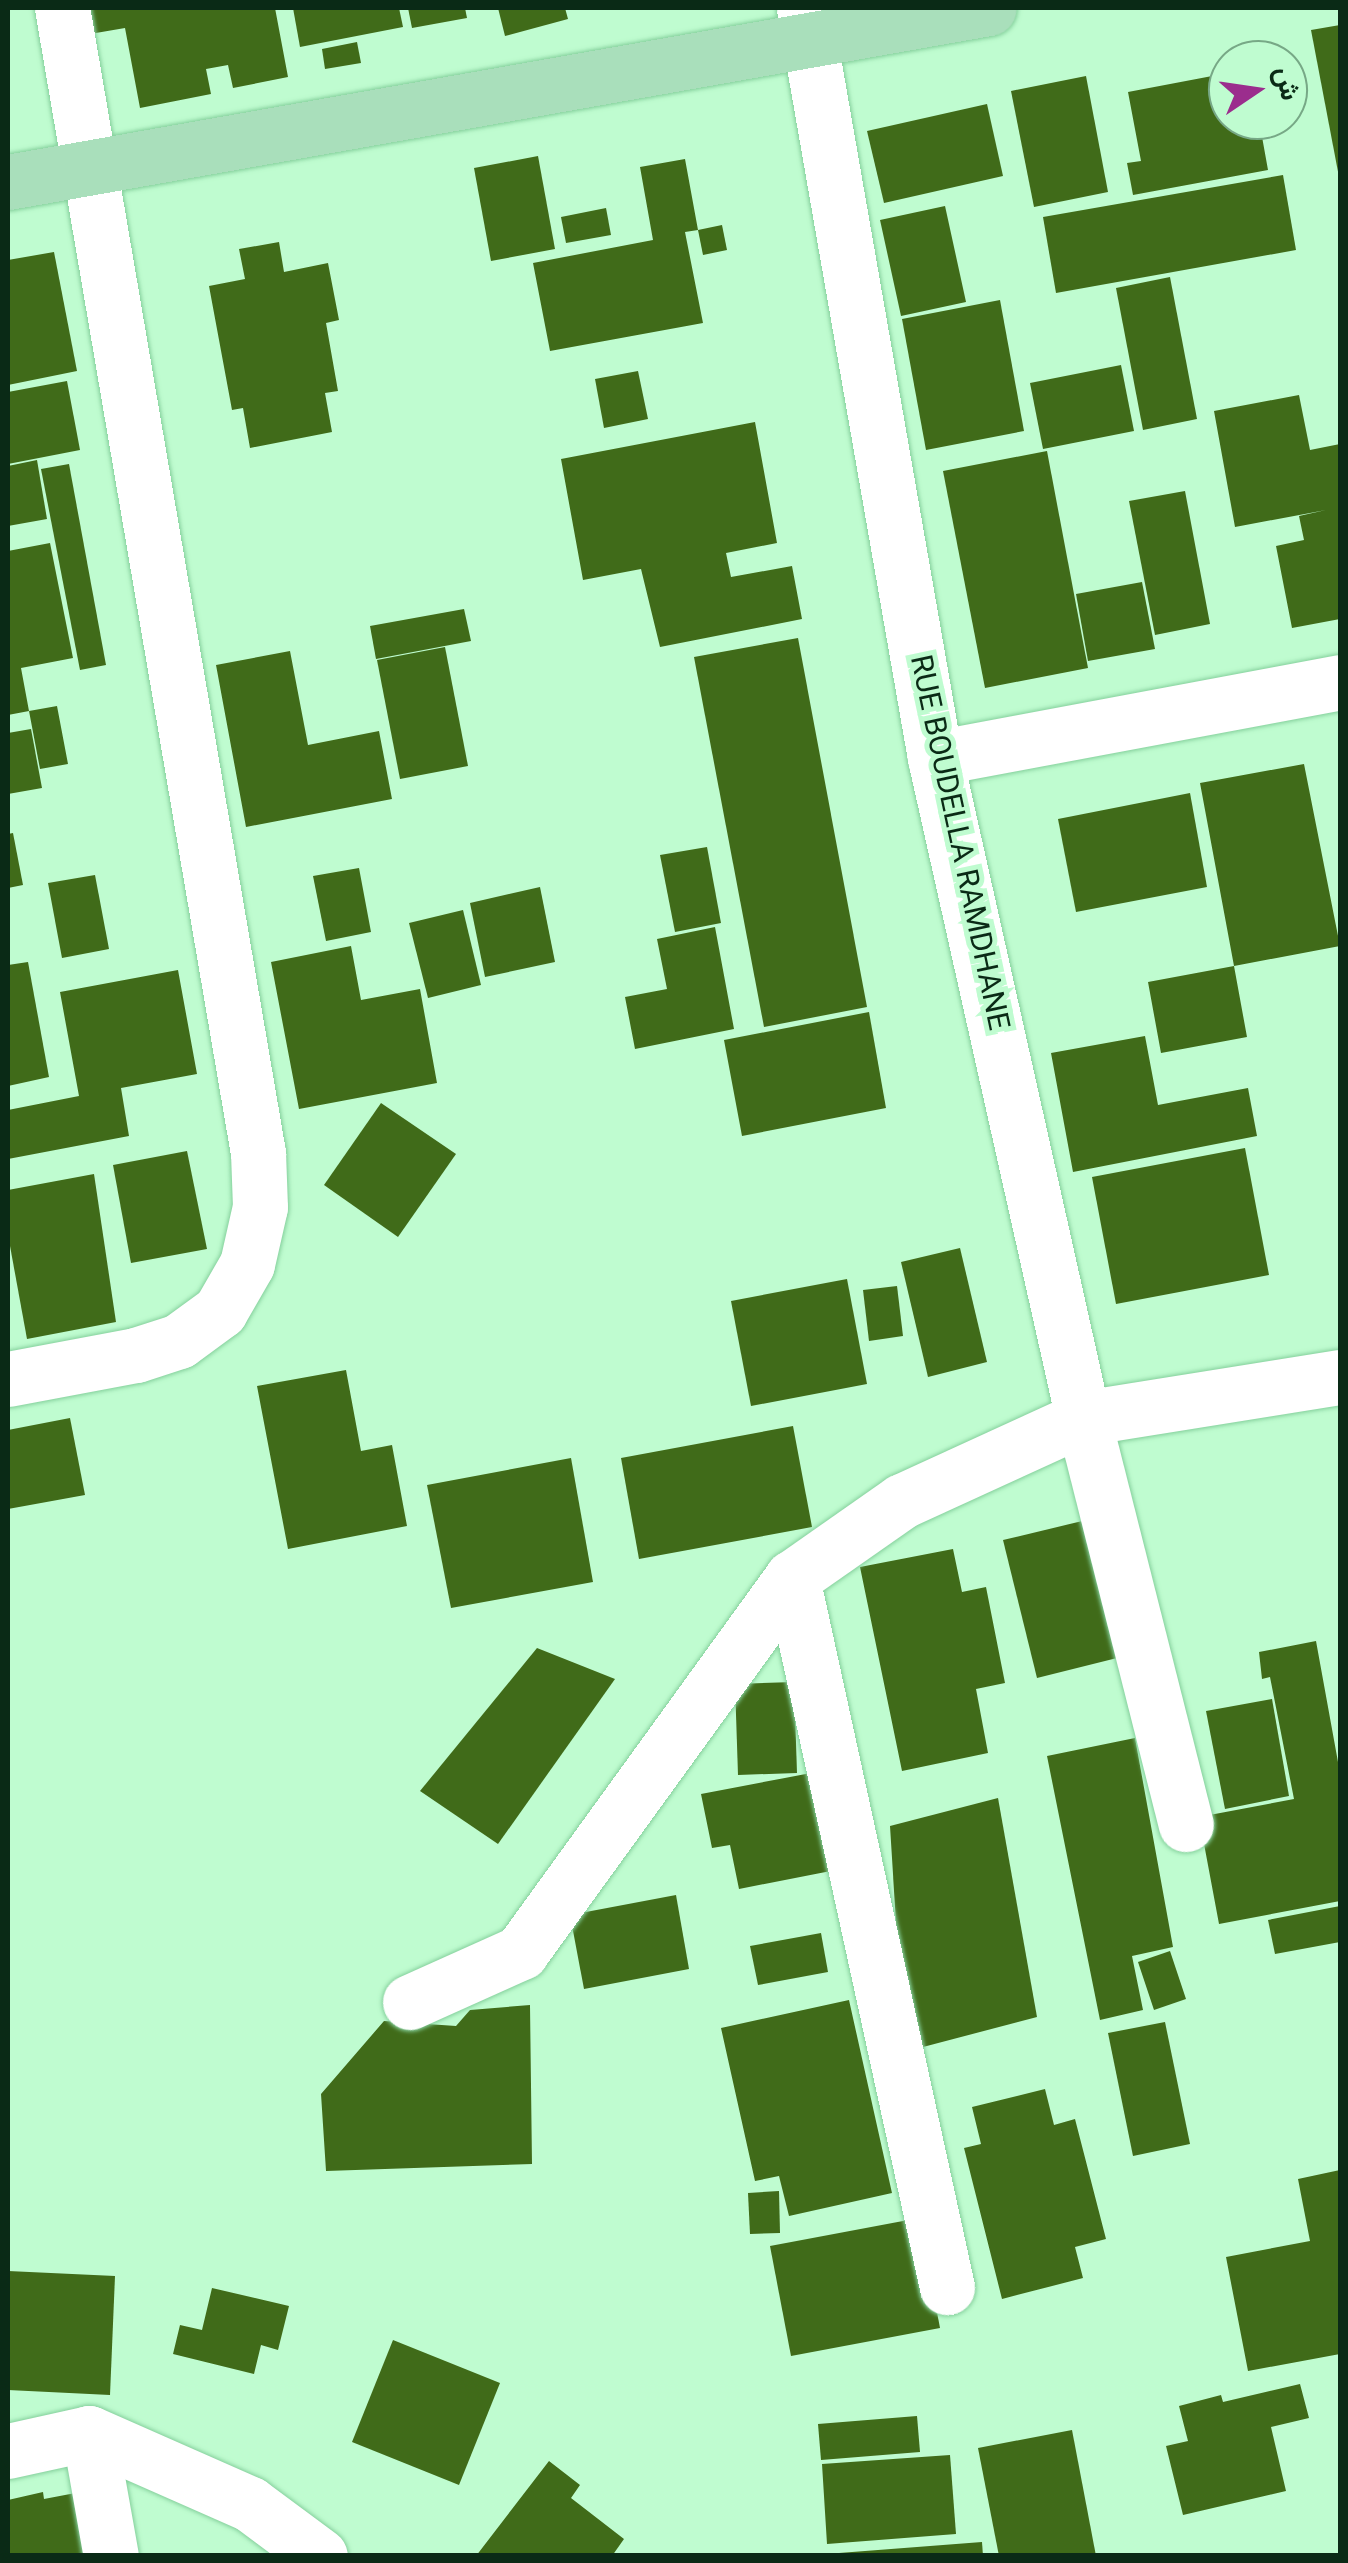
<!DOCTYPE html>
<meta charset="utf-8">
<style>
body{margin:0}
#map{position:relative;width:1348px;height:2563px;overflow:hidden;background:#bffcd0;font-family:Georgia,Vazirmatn,serif}
div>[style]{position:absolute}
.building>*{inset:0;background:#406b19}
.roads{filter:drop-shadow(0 0 2px #85d09c) drop-shadow(0 0 2px #85d09c)}
.minor>*{height:55px;margin:-27.5px;padding:0 27.5px;transform-origin:27.5px;border-radius:27.5px;background:#fff}
.major>*{height:55px;margin:-27.5px;padding:0 27.5px;transform-origin:27.5px;border-radius:27.5px;background:#a9dfbb}
span{translate:-50% -50%;white-space:nowrap;text-align:center;line-height:1.15;-webkit-text-stroke:10px #bffcd0;paint-order:stroke}
.street-label{font-size:30px;color:#0a2a16}
.frame{position:absolute;inset:0;border:10px solid #0a2a16;pointer-events:none}
.north{position:absolute;left:1208px;top:40px;width:100px;height:100px;box-sizing:border-box;background:#bffcd0;border:2px solid #77a886;border-radius:50%;rotate:77deg;font-size:28px;font-weight:700;line-height:40px;text-align:center;color:#0a2a16}
.north::after{content:'';display:block;margin:auto;width:35px;height:45px;background:#9b2d8d;clip-path:polygon(50% 0,100% 100%,50% 72%,0 100%)}
</style>
<div id="map">
<div class="building">
<i style="clip-path:polygon(84px 8px,275px 8px,288px 77px,233px 88px,228px 65px,206px 69px,211px 94px,140px 108px,125px 28px,90px 34px)"></i>
<i style="clip-path:polygon(293px 8px,399px 8px,403px 27px,300px 47px)"></i>
<i style="clip-path:polygon(408px 8px,465px 8px,467px 18px,412px 28px)"></i>
<i style="clip-path:polygon(498px 8px,565px 8px,568px 19px,505px 36px)"></i>
<i style="clip-path:polygon(1340px 25px,1340px 176px,1339px 177px,1311px 30px)"></i>
<i style="clip-path:polygon(357px 42px,361px 63px,325px 69px,322px 49px)"></i>
<i style="clip-path:polygon(1228px 73px,1228px 120px,1259px 120px,1268px 170px,1133px 195px,1127px 163px,1141px 161px,1128px 92px)"></i>
<i style="clip-path:polygon(1086px 76px,1108px 192px,1034px 207px,1011px 91px)"></i>
<i style="clip-path:polygon(987px 104px,1003px 176px,884px 203px,867px 131px)"></i>
<i style="clip-path:polygon(538px 156px,555px 249px,491px 261px,474px 168px)"></i>
<i style="clip-path:polygon(685px 159px,698px 230px,685px 232px,703px 323px,550px 351px,533px 263px,653px 240px,640px 167px)"></i>
<i style="clip-path:polygon(1283px 175px,1296px 250px,1056px 293px,1043px 217px)"></i>
<i style="clip-path:polygon(945px 206px,966px 302px,901px 316px,880px 220px)"></i>
<i style="clip-path:polygon(606px 208px,611px 235px,566px 243px,561px 217px)"></i>
<i style="clip-path:polygon(722px 225px,727px 250px,703px 255px,698px 230px)"></i>
<i style="clip-path:polygon(279px 242px,284px 272px,328px 263px,339px 320px,326px 323px,338px 391px,325px 393px,332px 432px,250px 448px,243px 408px,232px 410px,209px 286px,245px 279px,239px 249px)"></i>
<i style="clip-path:polygon(54px 252px,77px 371px,8px 385px,8px 260px)"></i>
<i style="clip-path:polygon(1170px 277px,1197px 419px,1143px 430px,1116px 288px)"></i>
<i style="clip-path:polygon(1000px 300px,1024px 431px,926px 450px,902px 319px)"></i>
<i style="clip-path:polygon(1121px 365px,1134px 431px,1043px 449px,1030px 383px)"></i>
<i style="clip-path:polygon(638px 371px,648px 419px,604px 428px,595px 379px)"></i>
<i style="clip-path:polygon(67px 381px,80px 450px,8px 464px,8px 392px)"></i>
<i style="clip-path:polygon(1299px 395px,1310px 450px,1340px 444px,1340px 619px,1292px 628px,1276px 546px,1304px 540px,1299px 516px,1326px 510px,1235px 527px,1214px 411px)"></i>
<i style="clip-path:polygon(755px 422px,777px 543px,726px 553px,731px 577px,792px 566px,802px 619px,660px 647px,641px 569px,583px 580px,561px 459px)"></i>
<i style="clip-path:polygon(1047px 451px,1088px 668px,985px 688px,943px 471px)"></i>
<i style="clip-path:polygon(37px 460px,47px 519px,8px 526px,8px 466px)"></i>
<i style="clip-path:polygon(69px 464px,106px 665px,80px 670px,41px 469px)"></i>
<i style="clip-path:polygon(1185px 491px,1210px 624px,1155px 635px,1129px 501px)"></i>
<i style="clip-path:polygon(50px 543px,73px 658px,21px 668px,29px 711px,57px 706px,68px 764px,40px 769px,29px 711px,8px 715px,8px 551px)"></i>
<i style="clip-path:polygon(1142px 582px,1155px 649px,1088px 661px,1076px 594px)"></i>
<i style="clip-path:polygon(464px 609px,471px 641px,376px 659px,370px 626px)"></i>
<i style="clip-path:polygon(798px 638px,867px 1007px,764px 1027px,694px 657px)"></i>
<i style="clip-path:polygon(445px 647px,468px 766px,400px 779px,377px 660px)"></i>
<i style="clip-path:polygon(290px 651px,308px 745px,379px 731px,392px 799px,246px 827px,216px 665px)"></i>
<i style="clip-path:polygon(31px 729px,42px 788px,8px 794px,8px 733px)"></i>
<i style="clip-path:polygon(1304px 764px,1340px 946px,1234px 966px,1247px 1037px,1161px 1053px,1148px 982px,1234px 966px,1200px 783px)"></i>
<i style="clip-path:polygon(1190px 793px,1207px 887px,1076px 912px,1058px 819px)"></i>
<i style="clip-path:polygon(13px 833px,23px 885px,8px 888px,8px 834px)"></i>
<i style="clip-path:polygon(707px 847px,721px 923px,675px 932px,660px 855px)"></i>
<i style="clip-path:polygon(359px 868px,371px 932px,326px 941px,313px 876px)"></i>
<i style="clip-path:polygon(95px 875px,109px 949px,62px 958px,48px 883px)"></i>
<i style="clip-path:polygon(540px 887px,555px 962px,485px 977px,470px 903px)"></i>
<i style="clip-path:polygon(463px 910px,481px 985px,428px 998px,409px 923px)"></i>
<i style="clip-path:polygon(715px 927px,734px 1029px,635px 1049px,625px 997px,667px 989px,657px 939px)"></i>
<i style="clip-path:polygon(351px 946px,361px 1000px,420px 989px,437px 1083px,299px 1109px,271px 962px)"></i>
<i style="clip-path:polygon(28px 962px,49px 1077px,8px 1086px,8px 965px)"></i>
<i style="clip-path:polygon(178px 970px,197px 1074px,121px 1088px,129px 1136px,8px 1159px,8px 1110px,79px 1096px,60px 992px)"></i>
<i style="clip-path:polygon(869px 1012px,886px 1108px,742px 1136px,724px 1040px)"></i>
<i style="clip-path:polygon(1145px 1036px,1158px 1105px,1248px 1088px,1257px 1136px,1073px 1172px,1051px 1053px)"></i>
<i style="clip-path:polygon(381px 1103px,456px 1154px,398px 1237px,324px 1185px)"></i>
<i style="clip-path:polygon(1245px 1148px,1269px 1275px,1116px 1304px,1092px 1177px)"></i>
<i style="clip-path:polygon(187px 1151px,207px 1249px,131px 1263px,113px 1165px)"></i>
<i style="clip-path:polygon(94px 1174px,116px 1322px,27px 1339px,8px 1235px,8px 1190px)"></i>
<i style="clip-path:polygon(960px 1248px,987px 1362px,928px 1377px,901px 1262px)"></i>
<i style="clip-path:polygon(847px 1279px,867px 1384px,751px 1406px,731px 1301px)"></i>
<i style="clip-path:polygon(897px 1286px,903px 1336px,869px 1341px,863px 1290px)"></i>
<i style="clip-path:polygon(346px 1370px,361px 1451px,392px 1445px,407px 1526px,288px 1549px,257px 1386px)"></i>
<i style="clip-path:polygon(70px 1418px,85px 1495px,8px 1509px,8px 1430px)"></i>
<i style="clip-path:polygon(793px 1426px,812px 1527px,639px 1559px,621px 1458px)"></i>
<i style="clip-path:polygon(571px 1458px,593px 1582px,451px 1608px,427px 1485px)"></i>
<i style="clip-path:polygon(1099px 1517px,1133px 1654px,1037px 1678px,1003px 1540px)"></i>
<i style="clip-path:polygon(953px 1549px,962px 1592px,986px 1587px,1005px 1683px,976px 1689px,988px 1753px,902px 1771px,860px 1567px)"></i>
<i style="clip-path:polygon(1316px 1641px,1340px 1773px,1340px 1901px,1219px 1924px,1199px 1817px,1294px 1799px,1270px 1677px,1262px 1679px,1259px 1652px)"></i>
<i style="clip-path:polygon(537px 1648px,615px 1679px,498px 1844px,420px 1791px)"></i>
<i style="clip-path:polygon(794px 1682px,797px 1773px,738px 1775px,735px 1684px)"></i>
<i style="clip-path:polygon(1272px 1699px,1289px 1796px,1225px 1809px,1206px 1711px)"></i>
<i style="clip-path:polygon(1135px 1738px,1173px 1947px,1132px 1956px,1143px 2010px,1100px 2020px,1047px 1756px)"></i>
<i style="clip-path:polygon(811px 1773px,846px 1868px,739px 1889px,730px 1845px,712px 1848px,701px 1794px)"></i>
<i style="clip-path:polygon(998px 1798px,1037px 2017px,904px 2052px,890px 1826px)"></i>
<i style="clip-path:polygon(676px 1895px,689px 1969px,584px 1989px,570px 1915px)"></i>
<i style="clip-path:polygon(1340px 1906px,1340px 1942px,1275px 1954px,1268px 1920px)"></i>
<i style="clip-path:polygon(821px 1933px,828px 1972px,758px 1985px,750px 1946px)"></i>
<i style="clip-path:polygon(1170px 1951px,1186px 1999px,1154px 2010px,1138px 1962px)"></i>
<i style="clip-path:polygon(849px 2000px,892px 2193px,789px 2216px,779px 2176px,755px 2181px,721px 2028px)"></i>
<i style="clip-path:polygon(530px 2005px,532px 2164px,326px 2171px,321px 2094px,384px 2021px,456px 2026px,470px 2010px)"></i>
<i style="clip-path:polygon(1165px 2022px,1190px 2144px,1133px 2156px,1108px 2033px)"></i>
<i style="clip-path:polygon(1045px 2089px,1054px 2125px,1075px 2119px,1106px 2239px,1075px 2247px,1083px 2278px,1002px 2299px,964px 2148px,981px 2144px,972px 2107px)"></i>
<i style="clip-path:polygon(1340px 2170px,1340px 2354px,1248px 2371px,1226px 2257px,1310px 2241px,1298px 2179px)"></i>
<i style="clip-path:polygon(779px 2191px,780px 2233px,750px 2234px,748px 2193px)"></i>
<i style="clip-path:polygon(919px 2218px,940px 2328px,791px 2356px,770px 2246px)"></i>
<i style="clip-path:polygon(8px 2271px,115px 2276px,110px 2395px,8px 2390px)"></i>
<i style="clip-path:polygon(212px 2288px,289px 2306px,278px 2350px,261px 2345px,254px 2374px,173px 2354px,180px 2325px,202px 2330px)"></i>
<i style="clip-path:polygon(393px 2340px,500px 2383px,459px 2485px,352px 2442px)"></i>
<i style="clip-path:polygon(1300px 2384px,1309px 2418px,1271px 2427px,1286px 2491px,1183px 2515px,1166px 2446px,1188px 2441px,1179px 2406px,1221px 2395px,1223px 2402px)"></i>
<i style="clip-path:polygon(917px 2416px,920px 2452px,821px 2460px,818px 2424px)"></i>
<i style="clip-path:polygon(1072px 2430px,1096px 2556px,999px 2556px,978px 2448px)"></i>
<i style="clip-path:polygon(950px 2455px,956px 2534px,827px 2544px,822px 2464px)"></i>
<i style="clip-path:polygon(549px 2461px,580px 2485px,571px 2498px,624px 2539px,612px 2556px,476px 2556px)"></i>
<i style="clip-path:polygon(86px 2491px,99px 2556px,8px 2556px,8px 2500px,43px 2492px,44px 2499px)"></i>
<i style="clip-path:polygon(982px 2542px,983px 2556px,839px 2556px,839px 2553px)"></i>
</div>
<div class="roads">
<div class="minor">
<i style="left:804px;top:8px;width:761px;rotate:80.09deg"></i>
<i style="left:935px;top:758px;width:676px;rotate:77.36deg"></i>
<i style="left:1083px;top:1418px;width:260px;rotate:-9.1deg"></i>
<i style="left:935px;top:758px;width:412px;rotate:-10.6deg"></i>
<i style="left:8px;top:1379px;width:130px;rotate:-10.6deg"></i>
<i style="left:136px;top:1355px;width:45px;rotate:-18deg"></i>
<i style="left:179px;top:1341px;width:51px;rotate:-36.2deg"></i>
<i style="left:220px;top:1311px;width:54px;rotate:-60.1deg"></i>
<i style="left:247px;top:1264px;width:58px;rotate:-77.2deg"></i>
<i style="left:260px;top:1207px;width:54px;rotate:-92.1deg"></i>
<i style="left:258px;top:1153px;width:1162px;rotate:-99.71deg"></i>
<i style="left:792px;top:1578px;width:726px;rotate:77.67deg"></i>
<i style="left:410px;top:2002px;width:122px;rotate:-24.2deg"></i>
<i style="left:521px;top:1952px;width:462px;rotate:-54.1deg"></i>
<i style="left:792px;top:1578px;width:134px;rotate:-35deg"></i>
<i style="left:902px;top:1501px;width:199px;rotate:-24.6deg"></i>
<i style="left:1083px;top:1418px;width:419px;rotate:75.8deg"></i>
<i style="left:89px;top:2433px;width:125px;rotate:79.9deg"></i>
<i style="left:8px;top:2451px;width:83px;rotate:-12.5deg"></i>
<i style="left:89px;top:2433px;width:176px;rotate:23.8deg"></i>
<i style="left:250px;top:2504px;width:87px;rotate:36.6deg"></i>
</div>
<div class="major">
<i style="left:8px;top:182px;width:996px;rotate:-10.06deg"></i>
</div>
</div>
<div class="street-label">
<span style="left:957px;top:843px;rotate:78deg">RUE BOUDELLA RAMDHANE</span>
</div>
<div class="frame"></div>
<div class="north">ش</div>
</div>
